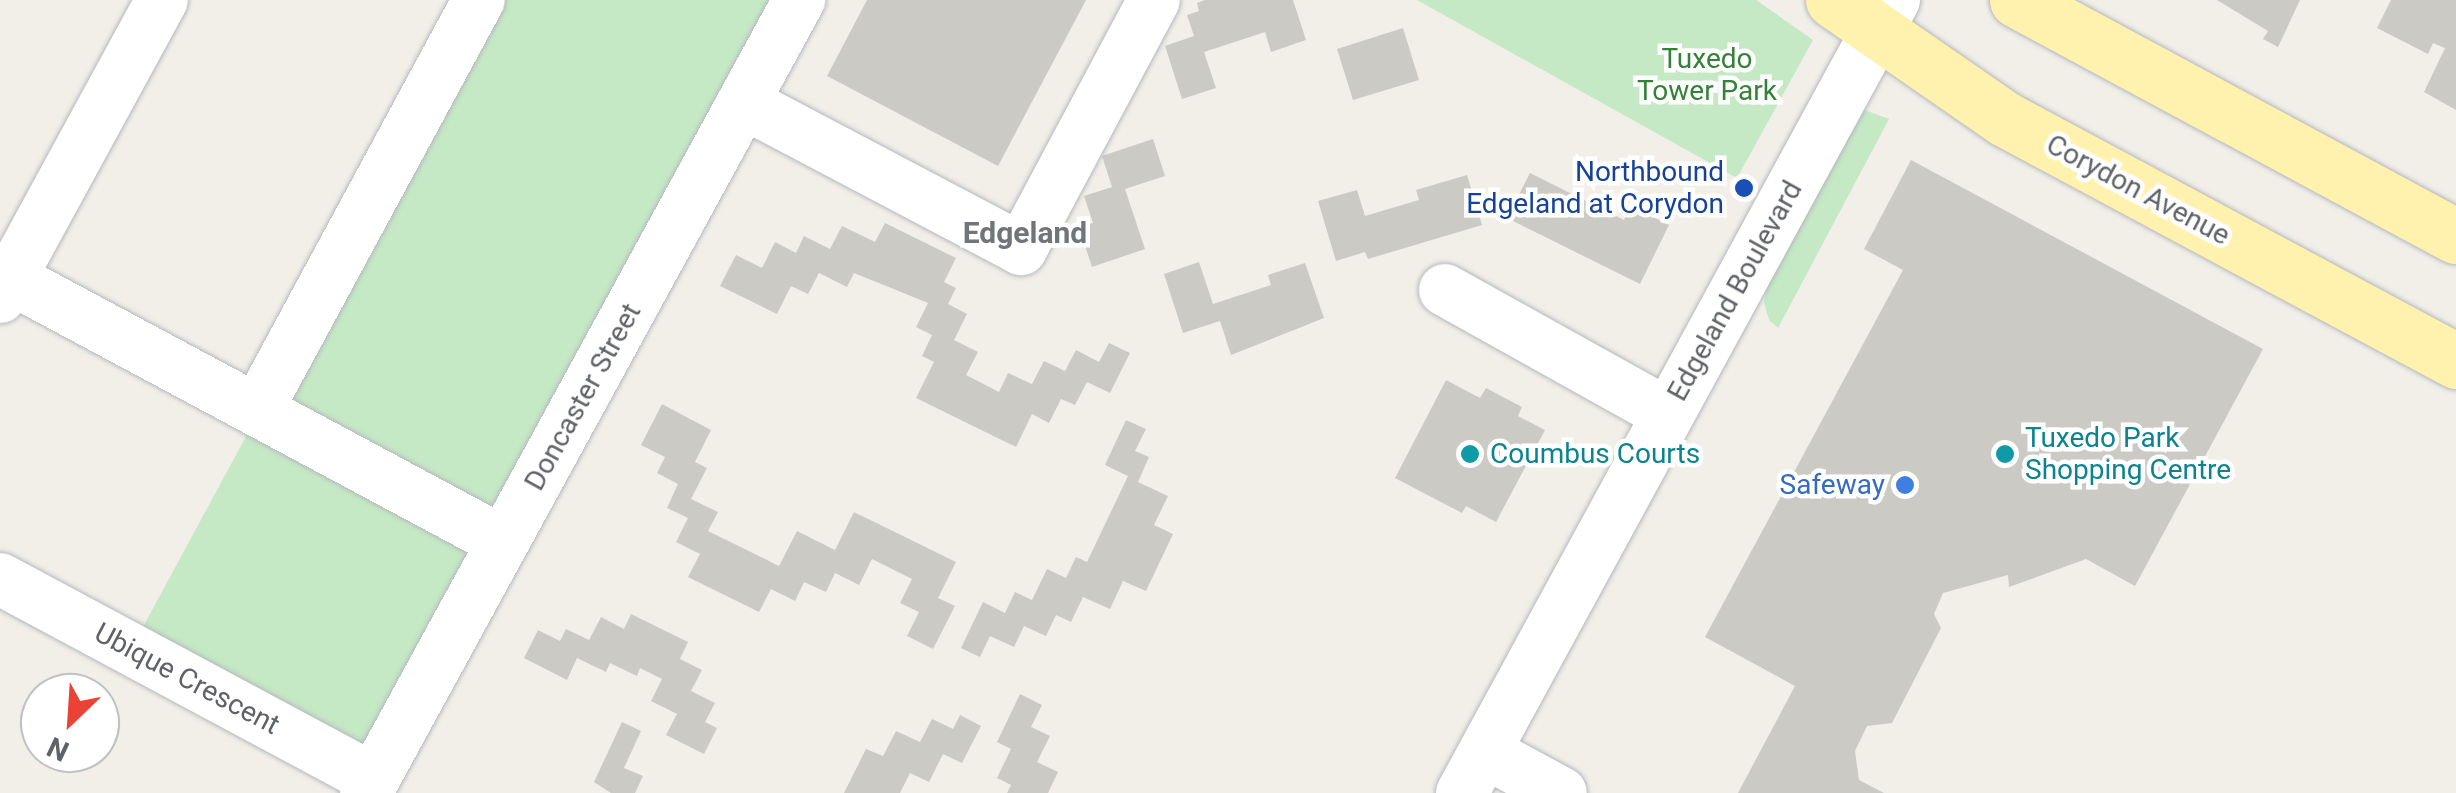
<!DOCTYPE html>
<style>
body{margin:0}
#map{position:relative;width:2456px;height:793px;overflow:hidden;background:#f1efe8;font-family:Roboto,sans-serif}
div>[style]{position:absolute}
.green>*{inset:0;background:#c5e8c5}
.building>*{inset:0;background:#cccac5}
.roads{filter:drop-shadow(0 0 2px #b5b8bc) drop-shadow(0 0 2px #b5b8bc)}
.minor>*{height:52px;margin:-26px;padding:0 26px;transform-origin:26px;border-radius:26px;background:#fff}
.major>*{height:55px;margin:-27.5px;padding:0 27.5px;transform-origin:27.5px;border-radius:27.5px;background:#fff2af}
.dots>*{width:28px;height:28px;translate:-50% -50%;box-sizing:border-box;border:5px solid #fff;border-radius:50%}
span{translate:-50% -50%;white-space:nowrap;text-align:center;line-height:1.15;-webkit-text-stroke:9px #fff;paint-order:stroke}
.park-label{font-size:28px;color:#348238}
.transit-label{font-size:28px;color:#164399}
.right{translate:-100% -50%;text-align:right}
.street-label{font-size:28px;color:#5f6368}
.culture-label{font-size:28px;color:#0d838f}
.left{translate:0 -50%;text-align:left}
.shop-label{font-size:28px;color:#366cbe}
.neighbourhood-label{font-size:30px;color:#70757a;font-weight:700}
.north{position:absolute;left:20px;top:673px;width:100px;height:100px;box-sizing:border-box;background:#fff;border:2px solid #bfc1c3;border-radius:50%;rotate:205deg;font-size:28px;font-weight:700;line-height:40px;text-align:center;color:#5f6368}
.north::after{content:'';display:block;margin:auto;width:35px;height:45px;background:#ea4335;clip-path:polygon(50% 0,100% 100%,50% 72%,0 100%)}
</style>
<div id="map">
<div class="green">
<i style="clip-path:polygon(482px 0,775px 0,363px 758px,137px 638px)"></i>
<i style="clip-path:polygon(1417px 0,1756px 0,1813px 40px,1737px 178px)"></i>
<i style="clip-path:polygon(1854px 106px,1889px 119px,1778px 328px,1769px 320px,1764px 302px,1768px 278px)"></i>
</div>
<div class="building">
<i style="clip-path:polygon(867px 0,1086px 0,998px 166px,827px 76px)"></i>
<i style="clip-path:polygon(1205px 0,1293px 0,1306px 40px,1271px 52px,1265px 32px,1204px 52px,1216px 88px,1182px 99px,1165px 46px,1194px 36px,1187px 15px,1199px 11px,1197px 3px)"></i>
<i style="clip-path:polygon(2217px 0,2300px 0,2278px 47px,2263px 39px,2268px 31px)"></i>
<i style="clip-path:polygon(2391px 0,2456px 0,2456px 110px,2424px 92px,2445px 48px,2433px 43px,2428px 54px,2377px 28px)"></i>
<i style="clip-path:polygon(1403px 28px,1419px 80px,1353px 100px,1337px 49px)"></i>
<i style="clip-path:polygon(1153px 139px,1165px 176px,1125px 189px,1145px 249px,1092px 267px,1079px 227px,1093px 223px,1084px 196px,1112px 187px,1102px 156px)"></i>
<i style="clip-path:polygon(1911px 160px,2263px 349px,2135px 586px,2086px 559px,2009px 587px,2008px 575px,1943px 593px,1934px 614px,1941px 628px,1892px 723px,1867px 726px,1855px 751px,1859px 780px,1884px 793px,1738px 793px,1795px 686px,1705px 637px,1903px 270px,1864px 249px)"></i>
<i style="clip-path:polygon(1530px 173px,1624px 220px,1631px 206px,1669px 225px,1640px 284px,1507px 218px)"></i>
<i style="clip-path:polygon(1467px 175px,1482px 225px,1368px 259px,1365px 252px,1336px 261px,1318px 201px,1357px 190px,1365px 216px,1419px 200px,1416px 190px)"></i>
<i style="clip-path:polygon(885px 223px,956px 258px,944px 282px,956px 288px,948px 304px,967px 314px,954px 340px,978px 352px,966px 375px,999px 392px,1008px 373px,1032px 384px,1044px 361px,1065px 371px,1076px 350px,1099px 362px,1109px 343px,1130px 353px,1110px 393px,1087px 382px,1075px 405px,1061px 399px,1049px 423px,1032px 414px,1016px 447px,916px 398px,934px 362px,922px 356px,932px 335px,916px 327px,928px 303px,854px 273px,847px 287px,819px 273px,808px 294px,791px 286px,777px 314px,720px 286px,736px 255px,762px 268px,775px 242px,796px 253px,804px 236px,830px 249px,842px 226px,875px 242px)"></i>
<i style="clip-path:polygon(1199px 262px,1213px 304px,1271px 285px,1268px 275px,1305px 263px,1324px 318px,1231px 355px,1220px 321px,1183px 333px,1164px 274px)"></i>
<i style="clip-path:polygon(1446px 380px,1480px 398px,1486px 388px,1522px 407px,1518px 416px,1545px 430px,1496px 522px,1466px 506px,1462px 513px,1395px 478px)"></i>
<i style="clip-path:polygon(662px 404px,711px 430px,695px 462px,707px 468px,691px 499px,718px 512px,708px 531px,779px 566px,797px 531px,835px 550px,854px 512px,956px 562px,938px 598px,955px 606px,933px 649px,907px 636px,919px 612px,900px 603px,912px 579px,872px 559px,859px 585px,835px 573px,826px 592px,804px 582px,795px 601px,771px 589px,759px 612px,688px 577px,700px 554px,676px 542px,688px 518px,667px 508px,678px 484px,657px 473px,665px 457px,641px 445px)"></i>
<i style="clip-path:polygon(1126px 420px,1146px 429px,1135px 451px,1149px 457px,1138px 482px,1168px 496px,1154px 525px,1173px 534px,1146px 591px,1123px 581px,1110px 609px,1083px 597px,1071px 622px,1056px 615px,1046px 636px,1024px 626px,1014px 647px,990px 636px,980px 657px,961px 648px,983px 602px,1005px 613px,1015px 592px,1032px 600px,1047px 569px,1066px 578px,1076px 557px,1087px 562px,1128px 476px,1105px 465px)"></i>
<i style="clip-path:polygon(631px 614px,688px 642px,680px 659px,702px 670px,691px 691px,715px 703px,705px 722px,717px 728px,704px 754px,666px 735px,677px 714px,651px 701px,662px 679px,640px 668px,637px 676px,610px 663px,606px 672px,577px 658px,567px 680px,524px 658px,538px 630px,560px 641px,566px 629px,589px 640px,601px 617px,624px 629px)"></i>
<i style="clip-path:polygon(1020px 694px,1042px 705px,1031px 727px,1050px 736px,1037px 762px,1058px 772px,1048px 793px,1007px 793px,1011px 785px,997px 778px,1011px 749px,997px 742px)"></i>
<i style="clip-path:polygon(960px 715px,981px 726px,962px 763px,943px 754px,929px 782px,910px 773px,900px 793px,844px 793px,866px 749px,883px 756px,896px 731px,920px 742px,932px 719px,953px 729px)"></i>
<i style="clip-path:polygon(622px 722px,641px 731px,624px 768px,643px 776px,635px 793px,611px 793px,594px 782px)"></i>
</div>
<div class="roads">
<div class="minor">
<i style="left:744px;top:103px;width:313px;rotate:27.8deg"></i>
<i style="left:1021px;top:249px;width:282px;rotate:-61.9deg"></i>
<i style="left:10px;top:278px;width:559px;rotate:28.17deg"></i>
<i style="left:1445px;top:290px;width:255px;rotate:29.1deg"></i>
<i style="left:0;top:297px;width:338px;rotate:-61.4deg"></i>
<i style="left:257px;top:410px;width:466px;rotate:-61.6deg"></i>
<i style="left:0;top:579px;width:423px;rotate:28.2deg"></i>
<i style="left:1485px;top:752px;width:86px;rotate:28.3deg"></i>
<i style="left:366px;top:793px;width:904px;rotate:-61.36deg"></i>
<i style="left:1462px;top:793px;width:903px;rotate:-61.42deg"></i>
</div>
<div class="major">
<i style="left:1833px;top:0;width:209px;rotate:34.7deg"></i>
<i style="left:2005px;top:119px;width:512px;rotate:28.22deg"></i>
<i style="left:2017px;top:0;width:498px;rotate:28.3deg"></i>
</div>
</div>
<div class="dots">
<i style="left:1744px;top:188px;background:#1a4fb4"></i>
<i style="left:1470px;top:454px;background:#0f9aa8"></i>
<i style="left:2005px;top:454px;background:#0f9aa8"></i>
<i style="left:1905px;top:485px;background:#3f7fe0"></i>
</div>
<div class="park-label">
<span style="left:1707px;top:75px">Tuxedo<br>Tower Park</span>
</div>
<div class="transit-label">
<span class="right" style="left:1724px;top:188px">Northbound<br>Edgeland at Corydon</span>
</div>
<div class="street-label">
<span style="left:2138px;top:190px;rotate:28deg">Corydon Avenue</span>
<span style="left:1735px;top:291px;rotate:-61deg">Edgeland Boulevard</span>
<span style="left:583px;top:397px;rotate:-61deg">Doncaster Street</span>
<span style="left:187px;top:679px;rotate:28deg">Ubique Crescent</span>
</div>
<div class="culture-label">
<span class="left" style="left:2025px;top:454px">Tuxedo Park<br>Shopping Centre</span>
<span class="left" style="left:1490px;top:454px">Coumbus Courts</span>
</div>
<div class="shop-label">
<span class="right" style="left:1885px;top:485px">Safeway</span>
</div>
<div class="neighbourhood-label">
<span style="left:1025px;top:233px">Edgeland</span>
</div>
<div class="north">N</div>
</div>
